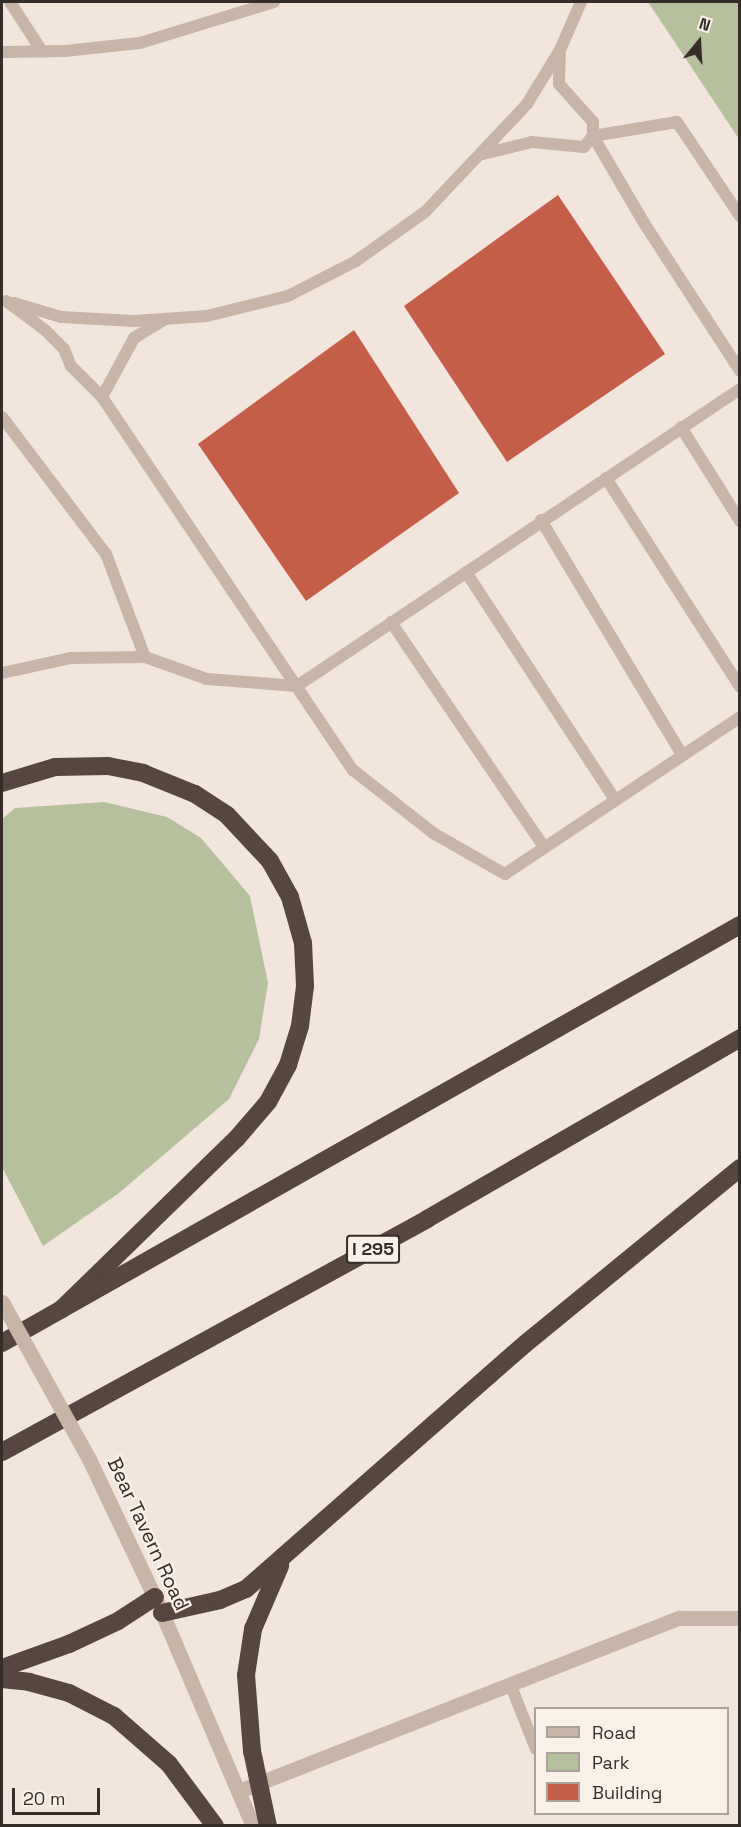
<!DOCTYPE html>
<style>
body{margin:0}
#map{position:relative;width:741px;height:1827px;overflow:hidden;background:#f2e6dc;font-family:"Space Grotesk",sans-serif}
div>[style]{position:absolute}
.green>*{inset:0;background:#b6c09c}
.building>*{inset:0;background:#c45e48}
.service>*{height:12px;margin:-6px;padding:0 6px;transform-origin:6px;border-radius:6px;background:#c9b5a8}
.minor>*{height:15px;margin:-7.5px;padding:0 7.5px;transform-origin:7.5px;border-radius:7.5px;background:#c9b5a8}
.tertiary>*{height:15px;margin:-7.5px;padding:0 7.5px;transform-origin:7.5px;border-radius:7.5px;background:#c9b5a8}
.motorway>*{height:18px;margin:-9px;padding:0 9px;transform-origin:9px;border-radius:9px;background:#57453f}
.tertiary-bridge>*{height:15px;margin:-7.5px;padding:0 7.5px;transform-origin:7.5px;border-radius:7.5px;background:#c9b5a8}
span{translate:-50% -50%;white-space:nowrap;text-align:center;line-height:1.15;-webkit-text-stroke:4.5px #f9f0e8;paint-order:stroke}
.shield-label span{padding:2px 4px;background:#f9f0e8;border:2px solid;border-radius:4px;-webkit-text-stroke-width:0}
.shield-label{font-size:18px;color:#362c28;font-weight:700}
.street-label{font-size:20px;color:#362c28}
.frame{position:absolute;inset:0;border:3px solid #362c28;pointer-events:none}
.legend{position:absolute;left:534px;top:1707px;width:195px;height:108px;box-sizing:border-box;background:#f9f0e8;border:2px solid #aba29b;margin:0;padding:8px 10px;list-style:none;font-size:18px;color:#362c28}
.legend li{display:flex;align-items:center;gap:12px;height:30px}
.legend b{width:30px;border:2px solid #aba29b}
.north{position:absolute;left:669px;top:12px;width:60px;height:60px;-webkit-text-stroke:4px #f9f0e8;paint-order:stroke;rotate:18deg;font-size:16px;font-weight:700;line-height:24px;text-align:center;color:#362c28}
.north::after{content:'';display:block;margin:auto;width:21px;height:27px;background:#362c28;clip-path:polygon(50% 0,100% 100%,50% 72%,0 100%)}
.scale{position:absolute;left:12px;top:1788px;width:88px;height:27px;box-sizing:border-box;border:3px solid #362c28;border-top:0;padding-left:8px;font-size:18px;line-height:21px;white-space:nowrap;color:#362c28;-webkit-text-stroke:4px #f9f0e8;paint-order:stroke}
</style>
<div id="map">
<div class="green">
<i style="clip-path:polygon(648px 2px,739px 2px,739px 139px)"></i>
<i style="clip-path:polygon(104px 802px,167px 817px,201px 838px,250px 896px,268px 983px,259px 1039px,229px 1099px,119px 1193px,43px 1246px,2px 1167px,2px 819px,15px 808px)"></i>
</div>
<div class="building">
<i style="clip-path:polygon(558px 195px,665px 354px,507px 462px,404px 306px)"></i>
<i style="clip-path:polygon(354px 330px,459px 493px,306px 601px,198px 444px)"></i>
</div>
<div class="service">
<i style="left:10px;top:2px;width:59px;rotate:56.9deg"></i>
<i style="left:560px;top:51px;width:33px;rotate:92deg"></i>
<i style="left:559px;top:84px;width:51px;rotate:48.2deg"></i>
<i style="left:593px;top:122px;width:14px;rotate:90deg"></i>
<i style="left:593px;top:136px;width:101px;rotate:59.6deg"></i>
<i style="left:644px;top:223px;width:176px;rotate:57deg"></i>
<i style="left:2px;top:52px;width:63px;rotate:-0.9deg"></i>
<i style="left:65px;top:51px;width:75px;rotate:-6.1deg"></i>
<i style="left:140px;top:43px;width:140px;rotate:-17deg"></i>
<i style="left:483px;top:154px;width:50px;rotate:-13.8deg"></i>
<i style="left:532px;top:142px;width:52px;rotate:5.5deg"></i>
<i style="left:584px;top:147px;width:14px;rotate:-51deg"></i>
<i style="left:593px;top:136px;width:85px;rotate:-9.5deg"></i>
<i style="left:677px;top:122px;width:113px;rotate:56.2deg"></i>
<i style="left:6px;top:301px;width:49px;rotate:36.6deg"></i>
<i style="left:45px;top:330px;width:27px;rotate:45deg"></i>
<i style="left:64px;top:349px;width:18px;rotate:68deg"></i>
<i style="left:71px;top:366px;width:44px;rotate:45deg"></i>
<i style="left:102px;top:397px;width:450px;rotate:56.1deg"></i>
<i style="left:353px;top:770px;width:102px;rotate:38.2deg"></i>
<i style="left:433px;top:833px;width:83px;rotate:29.7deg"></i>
<i style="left:505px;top:874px;width:283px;rotate:-33.7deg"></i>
<i style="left:14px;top:303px;width:49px;rotate:16.6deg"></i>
<i style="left:61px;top:317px;width:73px;rotate:3.1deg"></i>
<i style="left:134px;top:321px;width:73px;rotate:-3.9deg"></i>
<i style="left:207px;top:316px;width:83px;rotate:-13.9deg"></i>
<i style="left:288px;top:296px;width:76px;rotate:-27.2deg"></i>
<i style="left:356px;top:261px;width:85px;rotate:-35.4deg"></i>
<i style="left:425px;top:212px;width:149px;rotate:-46.6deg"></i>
<i style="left:527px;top:104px;width:63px;rotate:-58.6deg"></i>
<i style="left:560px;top:50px;width:52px;rotate:-66.4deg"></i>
<i style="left:102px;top:397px;width:67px;rotate:-61.5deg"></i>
<i style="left:134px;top:338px;width:35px;rotate:-31deg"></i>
<i style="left:2px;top:417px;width:172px;rotate:52.8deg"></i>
<i style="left:106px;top:554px;width:110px;rotate:69.3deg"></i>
<i style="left:681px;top:427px;width:111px;rotate:57.9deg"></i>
<i style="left:606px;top:478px;width:248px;rotate:57.3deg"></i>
<i style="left:541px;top:520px;width:274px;rotate:59deg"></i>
<i style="left:466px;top:572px;width:272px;rotate:56.8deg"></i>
<i style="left:391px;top:622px;width:272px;rotate:55.8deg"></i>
<i style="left:2px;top:673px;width:71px;rotate:-12.3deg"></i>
<i style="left:71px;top:658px;width:74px;rotate:-0.8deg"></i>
<i style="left:145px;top:657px;width:66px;rotate:19.5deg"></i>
<i style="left:207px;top:679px;width:90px;rotate:4.4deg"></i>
<i style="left:297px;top:686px;width:533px;rotate:-33.84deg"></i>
<i style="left:511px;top:1686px;width:68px;rotate:68.4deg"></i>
</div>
<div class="minor">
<i style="left:239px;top:1791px;width:473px;rotate:-21.5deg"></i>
<i style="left:679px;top:1618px;width:61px"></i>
</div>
<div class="tertiary">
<i style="left:89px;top:1459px;width:170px;rotate:64.6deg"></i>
<i style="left:162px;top:1613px;width:232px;rotate:66.9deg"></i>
</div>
<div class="motorway">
<i style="left:2px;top:783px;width:55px;rotate:-16.8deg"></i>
<i style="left:55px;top:767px;width:53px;rotate:-1.1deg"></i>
<i style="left:108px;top:766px;width:36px;rotate:11deg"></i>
<i style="left:143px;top:773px;width:56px;rotate:22deg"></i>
<i style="left:195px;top:794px;width:38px;rotate:33deg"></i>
<i style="left:227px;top:815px;width:63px;rotate:46.9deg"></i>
<i style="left:270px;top:861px;width:41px;rotate:60.9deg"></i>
<i style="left:290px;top:897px;width:48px;rotate:74.2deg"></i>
<i style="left:303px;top:943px;width:43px;rotate:87.3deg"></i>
<i style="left:305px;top:986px;width:40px;rotate:97.1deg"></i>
<i style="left:300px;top:1026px;width:41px;rotate:107.1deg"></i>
<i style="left:288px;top:1065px;width:42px;rotate:118.4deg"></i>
<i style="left:268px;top:1102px;width:48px;rotate:130.7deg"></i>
<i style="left:237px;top:1138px;width:246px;rotate:135.7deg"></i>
<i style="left:2px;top:1343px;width:848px;rotate:-29.53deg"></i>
<i style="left:2px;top:1452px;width:485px;rotate:-28.7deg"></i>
<i style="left:427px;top:1219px;width:362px;rotate:-30deg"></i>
<i style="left:162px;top:1613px;width:59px;rotate:-12.6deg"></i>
<i style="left:220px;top:1600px;width:28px;rotate:-23deg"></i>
<i style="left:246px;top:1589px;width:371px;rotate:-41.3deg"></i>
<i style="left:525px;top:1344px;width:278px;rotate:-39.3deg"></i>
<i style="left:2px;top:1668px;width:71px;rotate:-19.7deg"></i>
<i style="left:69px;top:1644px;width:54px;rotate:-25.1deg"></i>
<i style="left:118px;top:1621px;width:44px;rotate:-33deg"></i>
<i style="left:2px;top:1679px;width:27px;rotate:6deg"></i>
<i style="left:29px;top:1682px;width:41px;rotate:15.4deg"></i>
<i style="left:69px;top:1693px;width:51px;rotate:27.1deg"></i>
<i style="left:114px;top:1716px;width:73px;rotate:41.1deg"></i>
<i style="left:169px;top:1764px;width:77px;rotate:53.4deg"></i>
<i style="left:268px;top:1826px;width:77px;rotate:-102deg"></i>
<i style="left:252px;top:1751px;width:76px;rotate:-94.5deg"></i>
<i style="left:246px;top:1675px;width:47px;rotate:-81.3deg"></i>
<i style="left:253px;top:1629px;width:69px;rotate:-66.8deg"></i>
</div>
<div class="tertiary-bridge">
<i style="left:2px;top:1302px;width:179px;rotate:61deg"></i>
</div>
<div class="shield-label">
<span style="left:373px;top:1249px">I 295</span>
</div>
<div class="street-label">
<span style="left:148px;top:1534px;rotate:65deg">Bear Tavern Road</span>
</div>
<div class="frame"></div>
<ul class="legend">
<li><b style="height:8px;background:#c9b5a8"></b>Road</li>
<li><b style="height:16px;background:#b6c09c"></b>Park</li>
<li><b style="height:16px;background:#c45e48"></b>Building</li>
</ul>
<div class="north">N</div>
<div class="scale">20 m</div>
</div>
